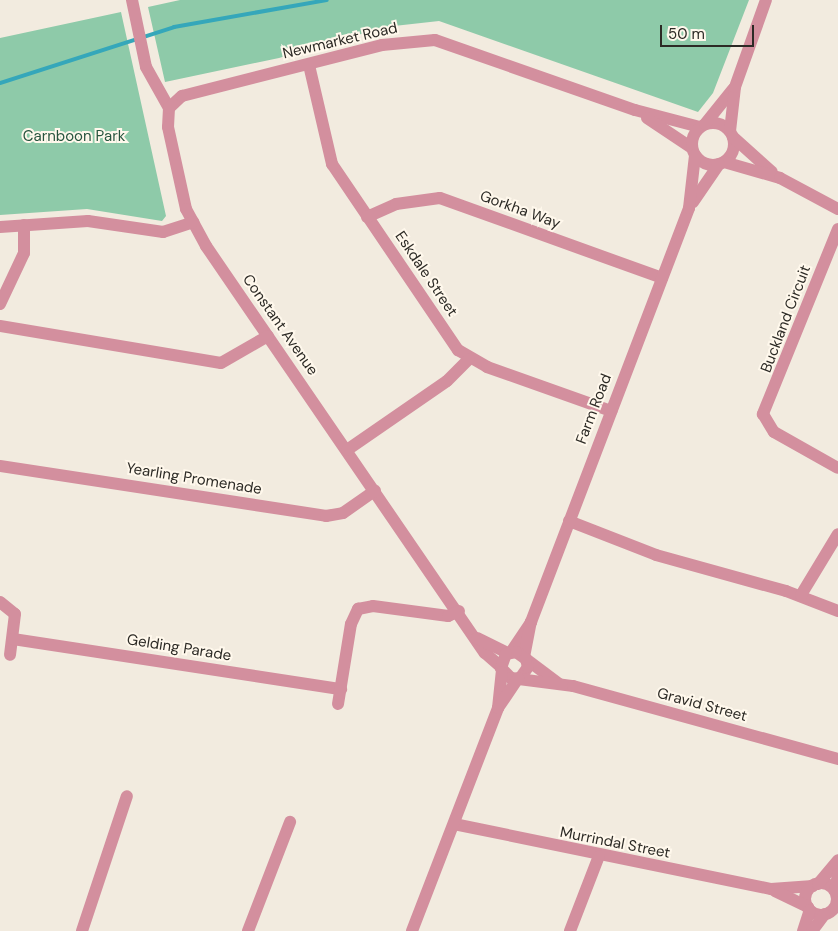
<!DOCTYPE html>
<style>
body{margin:0}
#map{position:relative;width:838px;height:931px;overflow:hidden;background:#f2ebdf;font-family:"DM Sans",sans-serif}
div>[style]{position:absolute}
.green>*{inset:0;background:#8ecaa9}
.stream>*{height:4px;margin:-2px;padding:0 2px;transform-origin:2px;border-radius:2px;background:#35a7ba}
.minor>*{height:12px;margin:-6px;padding:0 6px;transform-origin:6px;border-radius:6px;background:#d38f9e}
.minor>.ring{margin:-6px;padding:0;box-sizing:content-box;background:none;border:12px solid #d38f9e;border-radius:50%}
span{translate:-50% -50%;white-space:nowrap;text-align:center;line-height:1.15;-webkit-text-stroke:4px #fff8ec;paint-order:stroke}
.street-label{font-size:15px;color:#2c2a25}
.park-label{font-size:15px;color:#27543e}
.scale{position:absolute;left:660px;top:25px;width:94px;height:22px;box-sizing:border-box;border:2px solid #2c2a25;border-top:0;padding-left:6px;font-size:15px;line-height:18px;white-space:nowrap;color:#2c2a25;-webkit-text-stroke:4px #fff8ec;paint-order:stroke}
</style>
<div id="map">
<div class="green">
<i style="clip-path:polygon(180px 0,749px 0,713px 93px,698px 112px,439px 21px,385px 27px,279px 58px,165px 82px,148px 7px)"></i>
<i style="clip-path:polygon(121px 12px,166px 216px,162px 221px,87px 209px,0 215px,0 38px)"></i>
</div>
<div class="stream">
<i style="left:0;top:83px;width:183px;rotate:-17.8deg"></i>
<i style="left:174px;top:27px;width:155px;rotate:-10deg"></i>
</div>
<div class="minor">
<i style="left:132px;top:0;width:68px;rotate:78.2deg"></i>
<i style="left:146px;top:67px;width:47px;rotate:60.7deg"></i>
<i style="left:169px;top:108px;width:19px;rotate:93deg"></i>
<i style="left:168px;top:127px;width:84px;rotate:77.6deg"></i>
<i style="left:186px;top:209px;width:42px;rotate:61.6deg"></i>
<i style="left:206px;top:246px;width:493px;rotate:55.6deg"></i>
<i style="left:485px;top:653px;width:20px;rotate:41deg"></i>
<i style="left:309px;top:65px;width:102px;rotate:76.9deg"></i>
<i style="left:332px;top:164px;width:225px;rotate:55.9deg"></i>
<i style="left:458px;top:350px;width:34px;rotate:30deg"></i>
<i style="left:487px;top:367px;width:132px;rotate:19.5deg"></i>
<i style="left:169px;top:108px;width:18px;rotate:-43deg"></i>
<i style="left:182px;top:96px;width:206px;rotate:-14.3deg"></i>
<i style="left:382px;top:45px;width:53px;rotate:-5.4deg"></i>
<i style="left:435px;top:40px;width:212px;rotate:19.3deg"></i>
<i style="left:635px;top:110px;width:67px;rotate:14.7deg"></i>
<i style="left:647px;top:118px;width:54px;rotate:33.7deg"></i>
<i class="ring" style="left:692px;top:123px;width:30px;height:30px"></i>
<i style="left:705px;top:124px;width:45px;rotate:-51.3deg"></i>
<i style="left:730px;top:131px;width:44px;rotate:-83.5deg"></i>
<i style="left:735px;top:87px;width:92px;rotate:-70.4deg"></i>
<i style="left:733px;top:137px;width:52px;rotate:41.9deg"></i>
<i style="left:724px;top:162px;width:58px;rotate:15.9deg"></i>
<i style="left:780px;top:178px;width:66px;rotate:28.1deg"></i>
<i style="left:693px;top:202px;width:46px;rotate:-55.6deg"></i>
<i style="left:367px;top:217px;width:32px;rotate:-24deg"></i>
<i style="left:396px;top:204px;width:44px;rotate:-7.8deg"></i>
<i style="left:440px;top:198px;width:236px;rotate:19.8deg"></i>
<i style="left:0;top:227px;width:88px;rotate:-3.9deg"></i>
<i style="left:88px;top:221px;width:76px;rotate:8.3deg"></i>
<i style="left:163px;top:232px;width:32px;rotate:-18deg"></i>
<i style="left:838px;top:229px;width:200px;rotate:112.1deg"></i>
<i style="left:763px;top:414px;width:21px;rotate:59deg"></i>
<i style="left:774px;top:432px;width:73px;rotate:29.4deg"></i>
<i style="left:0;top:304px;width:56px;rotate:-64.8deg"></i>
<i style="left:24px;top:253px;width:28px;rotate:-90deg"></i>
<i style="left:0;top:326px;width:224px;rotate:9.5deg"></i>
<i style="left:221px;top:363px;width:54px;rotate:-29.9deg"></i>
<i style="left:347px;top:450px;width:121px;rotate:-34.6deg"></i>
<i style="left:447px;top:381px;width:31px;rotate:-45deg"></i>
<i style="left:0;top:466px;width:330px;rotate:8.7deg"></i>
<i style="left:326px;top:516px;width:17px;rotate:-10deg"></i>
<i style="left:343px;top:513px;width:39px;rotate:-35deg"></i>
<i style="left:569px;top:521px;width:93px;rotate:21.3deg"></i>
<i style="left:656px;top:555px;width:135px;rotate:15.5deg"></i>
<i style="left:786px;top:591px;width:56px;rotate:21deg"></i>
<i style="left:801px;top:595px;width:71px;rotate:-58.8deg"></i>
<i style="left:0;top:602px;width:19px;rotate:39deg"></i>
<i style="left:15px;top:614px;width:41px;rotate:97deg"></i>
<i style="left:477px;top:638px;width:34px;rotate:26deg"></i>
<i style="left:13px;top:639px;width:332px;rotate:8.7deg"></i>
<i style="left:511px;top:652px;width:36px;rotate:-56deg"></i>
<i style="left:524px;top:657px;width:36px;rotate:-79deg"></i>
<i style="left:531px;top:622px;width:443px;rotate:-69.1deg"></i>
<i style="left:689px;top:208px;width:53px;rotate:-83.5deg"></i>
<i style="left:526px;top:659px;width:40px;rotate:37deg"></i>
<i style="left:521px;top:677px;width:12px;rotate:-55deg"></i>
<i style="left:528px;top:667px;width:8px;rotate:-104deg"></i>
<i style="left:526px;top:659px;width:12px;rotate:-145deg"></i>
<i style="left:516px;top:652px;width:10px;rotate:169deg"></i>
<i style="left:506px;top:654px;width:15px;rotate:110deg"></i>
<i style="left:501px;top:668px;width:14px;rotate:45deg"></i>
<i style="left:511px;top:678px;width:63px;rotate:7.4deg"></i>
<i style="left:573px;top:686px;width:275px;rotate:15.4deg"></i>
<i style="left:338px;top:704px;width:81px;rotate:-80.8deg"></i>
<i style="left:351px;top:624px;width:17px;rotate:-65deg"></i>
<i style="left:358px;top:609px;width:15px;rotate:-11deg"></i>
<i style="left:373px;top:606px;width:76px;rotate:7.6deg"></i>
<i style="left:448px;top:616px;width:12px;rotate:-24deg"></i>
<i style="left:498px;top:708px;width:36px;rotate:-84deg"></i>
<i style="left:454px;top:824px;width:324px;rotate:11.6deg"></i>
<i style="left:771px;top:889px;width:42px;rotate:-4.1deg"></i>
<i class="ring" style="left:805px;top:883px;width:20px;height:20px"></i>
<i style="left:818px;top:884px;width:31px;rotate:-50deg"></i>
<i style="left:775px;top:891px;width:37px;rotate:26deg"></i>
<i style="left:835px;top:891px;width:17px;rotate:-80deg"></i>
<i style="left:82px;top:931px;width:142px;rotate:-71.6deg"></i>
<i style="left:248px;top:931px;width:117px;rotate:-68.9deg"></i>
<i style="left:412px;top:931px;width:239px;rotate:-68.9deg"></i>
<i style="left:498px;top:708px;width:36px;rotate:-56deg"></i>
<i style="left:570px;top:931px;width:80px;rotate:-68.9deg"></i>
<i style="left:803px;top:931px;width:22px;rotate:-72deg"></i>
<i style="left:812px;top:931px;width:21px;rotate:-53deg"></i>
</div>
<div class="street-label">
<span style="left:340px;top:41px;rotate:-13deg">Newmarket Road</span>
<span style="left:520px;top:210px;rotate:20deg">Gorkha Way</span>
<span style="left:426px;top:274px;rotate:56deg">Eskdale Street</span>
<span style="left:786px;top:319px;rotate:-69deg">Buckland Circuit</span>
<span style="left:280px;top:325px;rotate:55deg">Constant Avenue</span>
<span style="left:594px;top:409px;rotate:-69deg">Farm Road</span>
<span style="left:194px;top:479px;rotate:9deg">Yearling Promenade</span>
<span style="left:179px;top:648px;rotate:9deg">Gelding Parade</span>
<span style="left:702px;top:705px;rotate:15deg">Gravid Street</span>
<span style="left:615px;top:843px;rotate:11deg">Murrindal Street</span>
</div>
<div class="park-label">
<span style="left:74px;top:137px">Carnboon Park</span>
</div>
<div class="scale">50 m</div>
</div>
